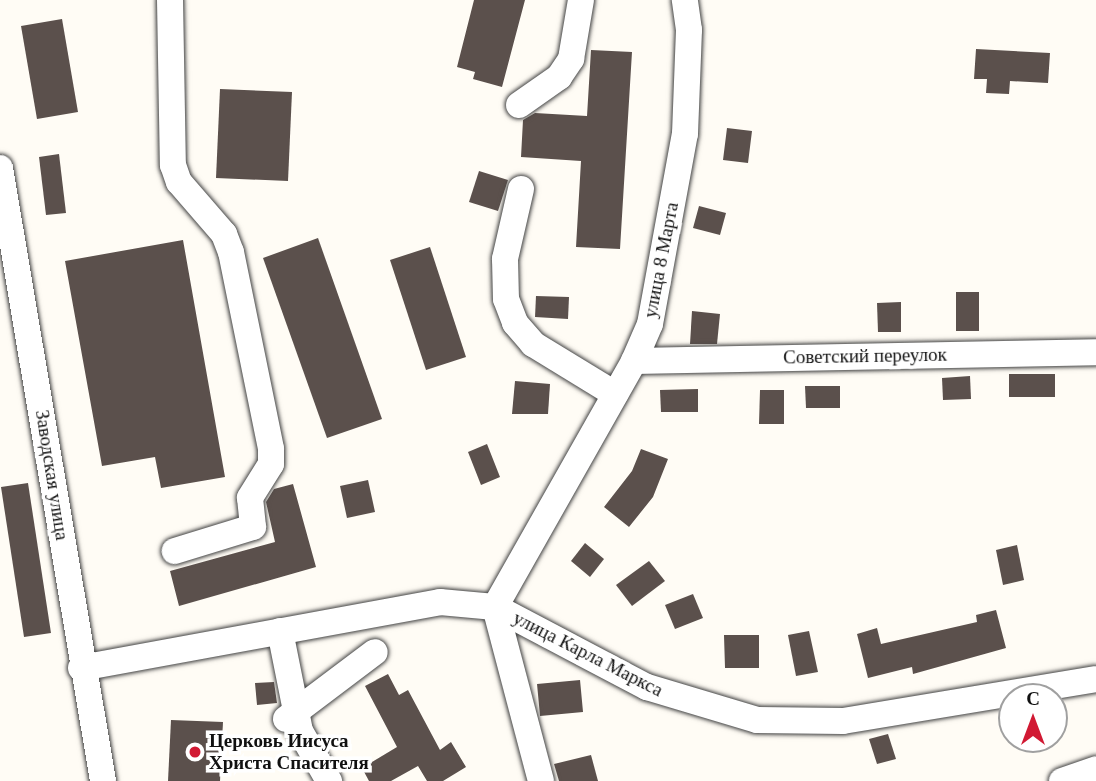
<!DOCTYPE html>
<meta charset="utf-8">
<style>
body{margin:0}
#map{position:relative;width:1096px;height:781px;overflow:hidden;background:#fffcf5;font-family:Georgia,serif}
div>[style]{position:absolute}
.building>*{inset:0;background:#5b504c}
.roads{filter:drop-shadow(0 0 2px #444) drop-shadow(0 0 2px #444)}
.minor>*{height:26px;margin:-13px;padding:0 13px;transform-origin:13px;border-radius:13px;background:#fff}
.dots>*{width:19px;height:19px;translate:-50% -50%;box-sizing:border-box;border:4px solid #fff;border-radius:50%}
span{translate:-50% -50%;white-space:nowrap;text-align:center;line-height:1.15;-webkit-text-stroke:7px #fff;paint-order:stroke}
.street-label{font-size:19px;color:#111}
.poi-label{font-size:19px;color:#111;font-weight:700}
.left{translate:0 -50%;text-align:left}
.north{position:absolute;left:998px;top:683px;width:70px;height:70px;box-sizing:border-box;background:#fff;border:2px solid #a0a0a0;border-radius:50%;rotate:0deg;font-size:19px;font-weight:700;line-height:28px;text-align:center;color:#111}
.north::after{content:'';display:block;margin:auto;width:24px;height:32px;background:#d11933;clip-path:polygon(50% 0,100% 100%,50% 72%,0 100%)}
</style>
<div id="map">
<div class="building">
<i style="clip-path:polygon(474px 0,525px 0,502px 87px,473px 79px,475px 72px,457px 67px)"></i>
<i style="clip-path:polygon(62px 19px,78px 112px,37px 119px,21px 26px)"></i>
<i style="clip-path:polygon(976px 49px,1050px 53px,1048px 83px,1010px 81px,1009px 94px,986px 93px,987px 79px,974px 79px)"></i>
<i style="clip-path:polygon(591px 50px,632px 52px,620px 249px,576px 247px,581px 161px,521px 157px,523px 120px,535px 113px,587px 116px)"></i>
<i style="clip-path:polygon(220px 89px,292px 92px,288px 181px,216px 178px)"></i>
<i style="clip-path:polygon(727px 128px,752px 131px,748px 163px,723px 160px)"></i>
<i style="clip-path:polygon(59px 154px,66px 213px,46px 215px,39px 157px)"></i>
<i style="clip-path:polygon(479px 171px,508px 180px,498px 211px,469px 202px)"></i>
<i style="clip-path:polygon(699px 206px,726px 213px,720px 235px,693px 228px)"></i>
<i style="clip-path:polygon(318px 238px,382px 419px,327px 438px,263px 258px)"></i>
<i style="clip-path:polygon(183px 240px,225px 477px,161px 488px,155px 457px,102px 466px,65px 261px)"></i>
<i style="clip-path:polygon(430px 247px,466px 357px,426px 370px,390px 260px)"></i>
<i style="clip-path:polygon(956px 292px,979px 292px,979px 331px,956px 331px)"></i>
<i style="clip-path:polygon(536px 296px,569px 297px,568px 319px,535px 317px)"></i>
<i style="clip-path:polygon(901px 302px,901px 332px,878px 332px,877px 303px)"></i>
<i style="clip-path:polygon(692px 311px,720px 314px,717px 344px,690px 344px)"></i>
<i style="clip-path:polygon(1009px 374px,1055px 374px,1055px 397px,1009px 397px)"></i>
<i style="clip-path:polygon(970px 376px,971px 399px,943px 400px,942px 378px)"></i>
<i style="clip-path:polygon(515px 381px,550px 384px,548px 414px,512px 414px)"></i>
<i style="clip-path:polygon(805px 386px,840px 386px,840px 408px,806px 408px)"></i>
<i style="clip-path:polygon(698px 389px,698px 412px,661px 412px,660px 390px)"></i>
<i style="clip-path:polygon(760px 390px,784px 390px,784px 424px,759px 424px)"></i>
<i style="clip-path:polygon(487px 444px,500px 477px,481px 485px,468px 452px)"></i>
<i style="clip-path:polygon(641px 449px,668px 459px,653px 497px,629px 527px,604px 507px,632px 471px)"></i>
<i style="clip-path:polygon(368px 480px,375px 512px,347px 518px,340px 486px)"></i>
<i style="clip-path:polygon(28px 483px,51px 633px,24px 637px,1px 487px)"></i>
<i style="clip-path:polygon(293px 484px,316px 567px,179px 606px,170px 571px,275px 542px,266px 502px,274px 489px)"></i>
<i style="clip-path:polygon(585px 543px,604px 559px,590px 577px,571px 561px)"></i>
<i style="clip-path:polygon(1017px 545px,1024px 580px,1003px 585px,996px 550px)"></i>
<i style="clip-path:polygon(649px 561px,665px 581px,632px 606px,616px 585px)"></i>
<i style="clip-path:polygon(693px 594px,703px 618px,675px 629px,665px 605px)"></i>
<i style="clip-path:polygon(996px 610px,1006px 648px,913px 674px,912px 667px,868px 678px,857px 634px,877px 628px,881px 644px,977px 622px,976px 615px)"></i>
<i style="clip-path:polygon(809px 631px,818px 672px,796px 676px,788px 635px)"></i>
<i style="clip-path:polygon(724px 635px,759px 635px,759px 668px,725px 668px)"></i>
<i style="clip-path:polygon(388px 674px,399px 695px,408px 690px,440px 750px,451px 742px,466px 767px,443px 781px,427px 781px,418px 766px,391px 781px,369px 781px,362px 768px,397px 747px,365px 686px)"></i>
<i style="clip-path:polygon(580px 680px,583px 712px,540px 716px,537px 684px)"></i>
<i style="clip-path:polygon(274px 682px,277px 703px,257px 705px,255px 683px)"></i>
<i style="clip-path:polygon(171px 720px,223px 722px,220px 781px,168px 781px)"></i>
<i style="clip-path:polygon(888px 734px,896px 759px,877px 764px,869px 739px)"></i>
<i style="clip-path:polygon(591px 755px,598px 781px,559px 781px,554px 764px)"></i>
</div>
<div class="roads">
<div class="minor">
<i style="left:170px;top:0;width:165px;rotate:89deg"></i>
<i style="left:173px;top:165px;width:18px;rotate:71deg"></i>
<i style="left:179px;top:182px;width:69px;rotate:49.1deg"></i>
<i style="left:224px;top:234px;width:19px;rotate:69deg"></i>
<i style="left:231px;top:252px;width:201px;rotate:78.5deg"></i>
<i style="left:271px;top:449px;width:15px;rotate:90deg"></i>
<i style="left:271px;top:464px;width:40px;rotate:122deg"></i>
<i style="left:250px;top:498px;width:29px;rotate:84deg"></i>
<i style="left:253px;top:527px;width:82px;rotate:162.9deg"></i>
<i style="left:519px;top:105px;width:49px;rotate:-35deg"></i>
<i style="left:559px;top:77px;width:22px;rotate:-56deg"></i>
<i style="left:571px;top:59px;width:60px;rotate:-80.4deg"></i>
<i style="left:0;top:168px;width:622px;rotate:80.46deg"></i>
<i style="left:521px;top:189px;width:72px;rotate:102.9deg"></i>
<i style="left:505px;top:259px;width:40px;rotate:88.6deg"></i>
<i style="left:506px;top:299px;width:26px;rotate:69deg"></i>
<i style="left:515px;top:323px;width:28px;rotate:49deg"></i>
<i style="left:533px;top:344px;width:96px;rotate:31.4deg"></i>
<i style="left:634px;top:361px;width:462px;rotate:-1.1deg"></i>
<i style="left:280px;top:631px;width:102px;rotate:78.7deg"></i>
<i style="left:300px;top:731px;width:58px;rotate:59.9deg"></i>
<i style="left:81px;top:668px;width:365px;rotate:-10.4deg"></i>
<i style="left:440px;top:602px;width:55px;rotate:5.2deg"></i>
<i style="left:495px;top:607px;width:172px;rotate:27.8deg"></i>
<i style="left:647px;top:687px;width:115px;rotate:16.7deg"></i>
<i style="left:757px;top:720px;width:86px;rotate:0.7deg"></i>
<i style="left:843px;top:721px;width:256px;rotate:-9.4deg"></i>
<i style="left:286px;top:719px;width:111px;rotate:-37deg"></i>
<i style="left:541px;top:781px;width:180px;rotate:-104.8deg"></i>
<i style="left:495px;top:607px;width:283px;rotate:-60.5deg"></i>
<i style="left:634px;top:361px;width:40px;rotate:-66.6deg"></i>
<i style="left:650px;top:324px;width:193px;rotate:-79.6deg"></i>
<i style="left:685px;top:134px;width:104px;rotate:-87.8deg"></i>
<i style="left:689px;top:30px;width:30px;rotate:-98deg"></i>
<i style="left:1062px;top:781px;width:36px;rotate:-19deg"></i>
</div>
</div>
<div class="dots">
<i style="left:195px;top:752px;background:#d11933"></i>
</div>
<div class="street-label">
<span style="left:661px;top:260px;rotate:-79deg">улица 8 Марта</span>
<span style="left:865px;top:356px;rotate:-1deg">Советский переулок</span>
<span style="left:52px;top:475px;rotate:81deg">Заводская улица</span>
<span style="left:588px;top:654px;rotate:27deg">улица Карла Маркса</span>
</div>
<div class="poi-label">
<span class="left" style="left:209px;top:752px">Церковь Иисуса<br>Христа Спасителя</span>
</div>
<div class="north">С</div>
</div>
